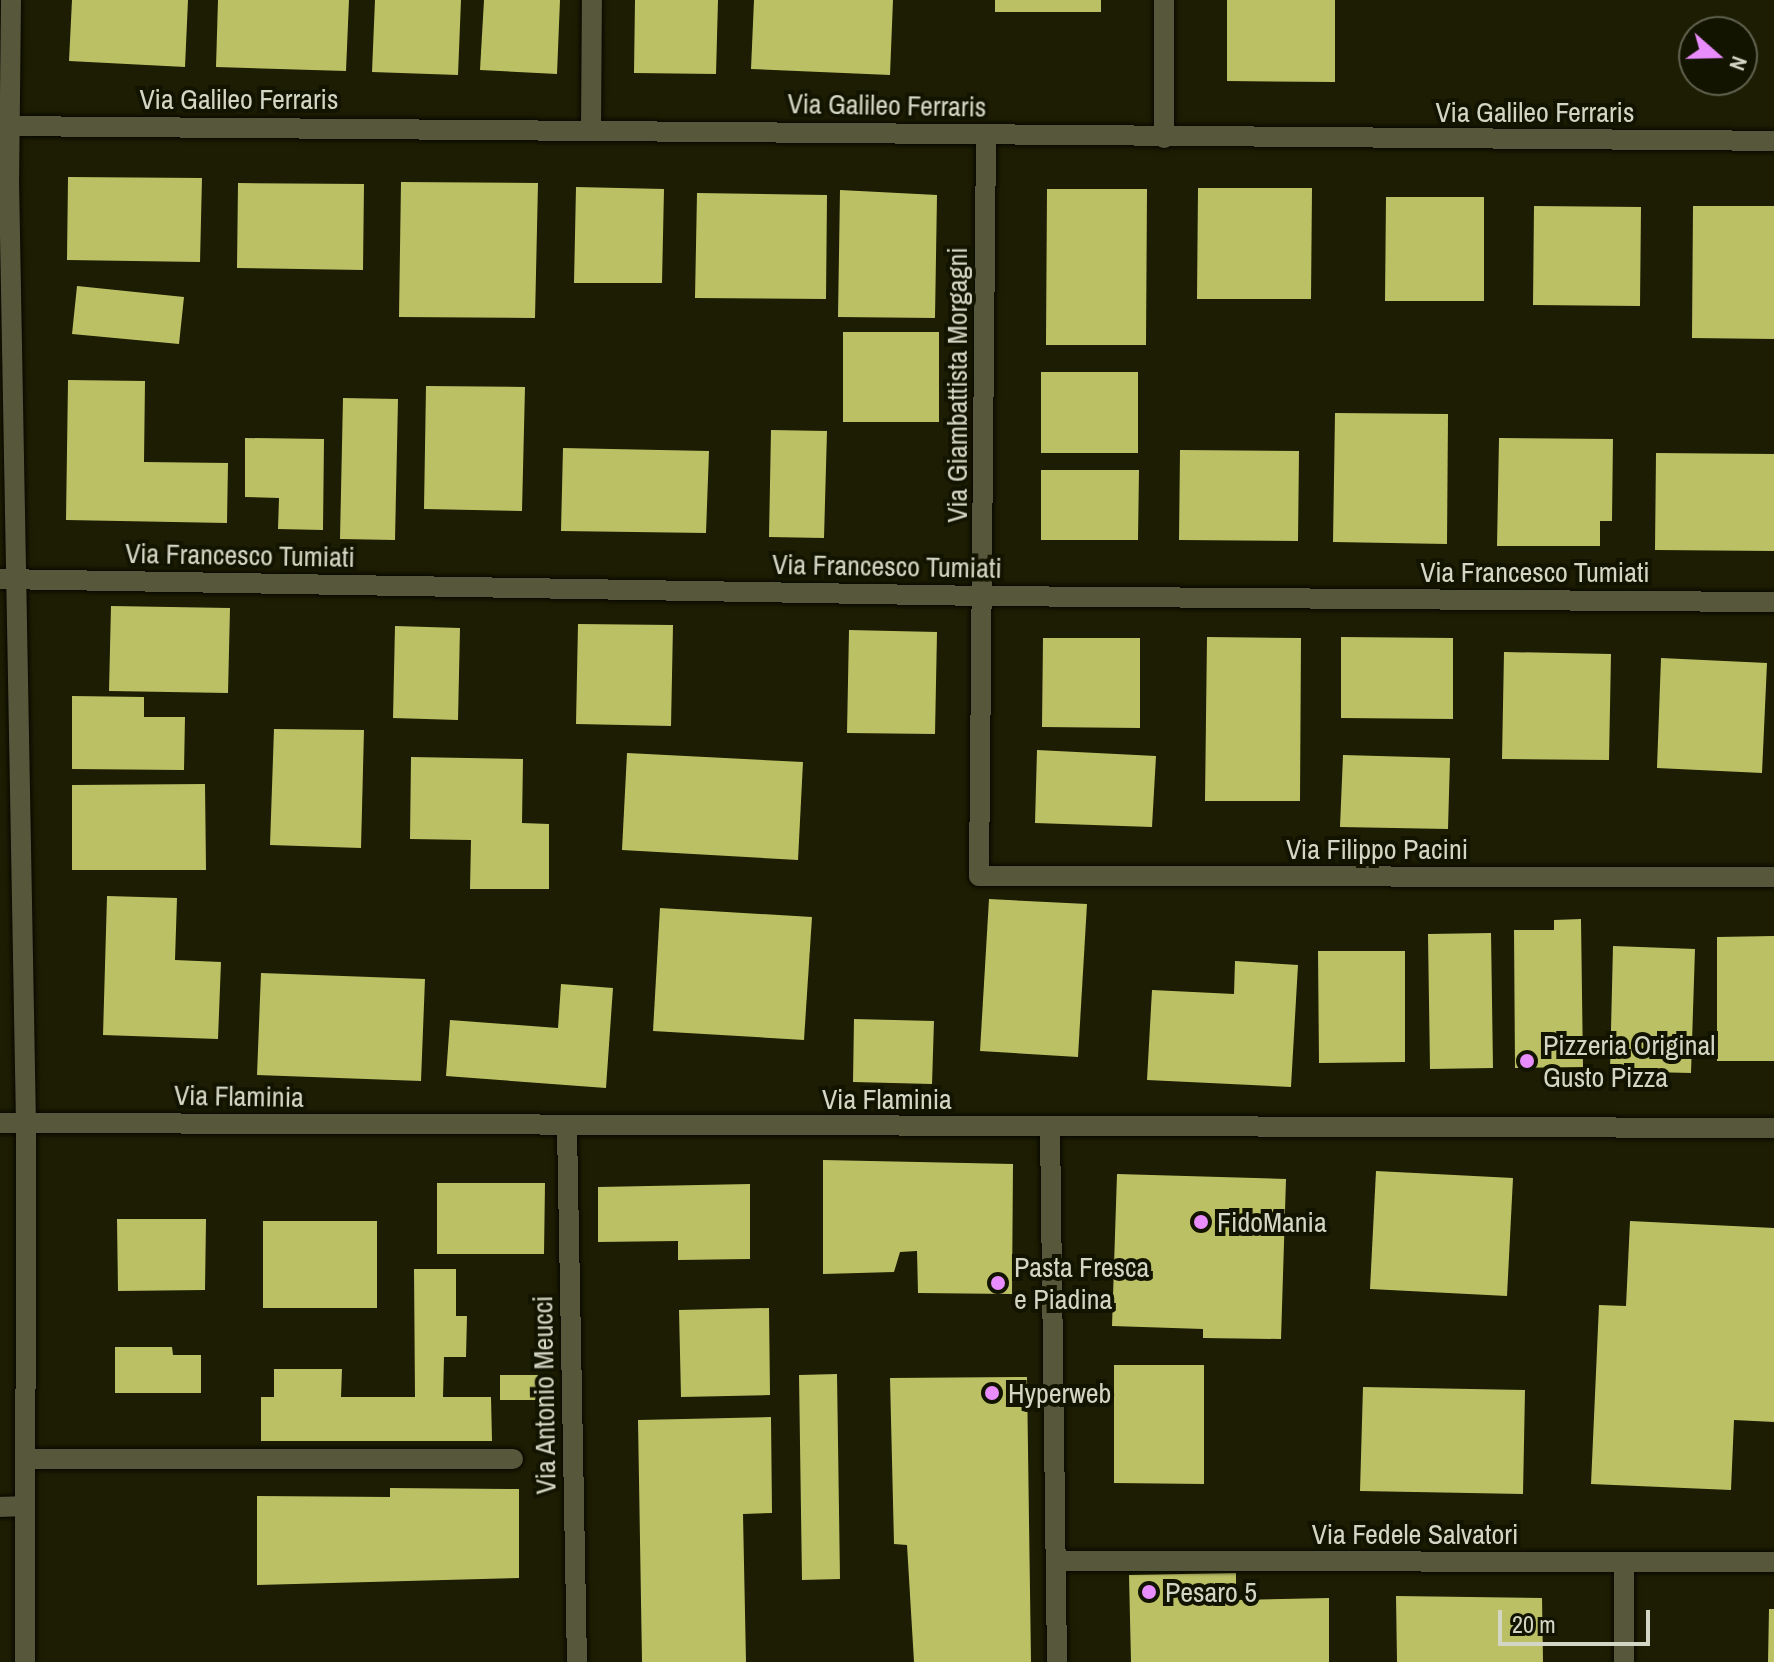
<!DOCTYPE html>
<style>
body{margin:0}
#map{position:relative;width:1774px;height:1662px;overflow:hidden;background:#1c1d02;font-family:"Archivo Narrow",sans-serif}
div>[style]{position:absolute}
.building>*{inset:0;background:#bcc065}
.roads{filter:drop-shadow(0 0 2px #070700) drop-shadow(0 0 2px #070700)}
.service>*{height:20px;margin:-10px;padding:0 10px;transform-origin:10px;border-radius:10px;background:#57583b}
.minor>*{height:20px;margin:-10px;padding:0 10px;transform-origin:10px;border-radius:10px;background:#57583b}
.tertiary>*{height:20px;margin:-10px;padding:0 10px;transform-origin:10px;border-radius:10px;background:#57583b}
.dots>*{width:22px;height:22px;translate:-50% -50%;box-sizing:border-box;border:4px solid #131400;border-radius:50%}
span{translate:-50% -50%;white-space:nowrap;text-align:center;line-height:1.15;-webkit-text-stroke:8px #131400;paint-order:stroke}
.street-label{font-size:28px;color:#d4d6c5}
.poi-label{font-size:28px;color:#d4d6c5}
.left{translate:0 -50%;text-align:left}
.north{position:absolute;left:1678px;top:16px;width:80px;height:80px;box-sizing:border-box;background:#131400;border:2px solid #60624f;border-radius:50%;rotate:110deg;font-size:22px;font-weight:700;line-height:32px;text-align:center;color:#d4d6c5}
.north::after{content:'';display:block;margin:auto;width:28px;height:36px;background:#ea8dfc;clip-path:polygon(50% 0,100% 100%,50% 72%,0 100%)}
.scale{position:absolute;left:1498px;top:1610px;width:152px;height:36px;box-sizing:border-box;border:4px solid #d4d6c5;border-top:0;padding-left:10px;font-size:24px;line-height:28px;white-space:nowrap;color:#d4d6c5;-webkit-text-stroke:6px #131400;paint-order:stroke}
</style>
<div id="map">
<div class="building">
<i style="clip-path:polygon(72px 0,188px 0,185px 67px,69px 61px)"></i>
<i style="clip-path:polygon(218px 0,349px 0,346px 71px,216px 67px)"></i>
<i style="clip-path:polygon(375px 0,461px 0,458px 75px,372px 72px)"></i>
<i style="clip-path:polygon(484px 0,560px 0,557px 74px,480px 70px)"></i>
<i style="clip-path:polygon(635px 0,718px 0,716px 74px,634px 73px)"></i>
<i style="clip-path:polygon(754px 0,893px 0,890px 75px,751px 69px)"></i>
<i style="clip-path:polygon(995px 0,1101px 0,1101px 12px,995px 12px)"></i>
<i style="clip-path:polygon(1227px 0,1335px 0,1335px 82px,1227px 81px)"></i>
<i style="clip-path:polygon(68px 177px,202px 178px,200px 262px,67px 260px)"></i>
<i style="clip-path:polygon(401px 182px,538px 183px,535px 318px,399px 317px)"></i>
<i style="clip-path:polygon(238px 183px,364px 184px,363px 270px,237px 268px)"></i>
<i style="clip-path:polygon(576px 187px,664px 189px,662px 283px,574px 283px)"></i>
<i style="clip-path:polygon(1198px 188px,1312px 188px,1311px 299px,1197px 299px)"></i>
<i style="clip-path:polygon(1047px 189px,1147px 189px,1146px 345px,1046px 345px)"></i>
<i style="clip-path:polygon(840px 190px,937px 195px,935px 318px,838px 317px)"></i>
<i style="clip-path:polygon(697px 193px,827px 195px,826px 299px,695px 298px)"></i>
<i style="clip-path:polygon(1386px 197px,1484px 197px,1484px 301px,1385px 301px)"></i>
<i style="clip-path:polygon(1534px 206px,1641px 207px,1640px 306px,1533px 305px)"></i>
<i style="clip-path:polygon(1693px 206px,1774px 206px,1774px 339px,1692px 338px)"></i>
<i style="clip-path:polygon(77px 286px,184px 297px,179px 344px,72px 334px)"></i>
<i style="clip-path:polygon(843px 332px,939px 332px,939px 422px,843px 422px)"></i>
<i style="clip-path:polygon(1041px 372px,1138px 372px,1138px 453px,1041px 453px)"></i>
<i style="clip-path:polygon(68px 380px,145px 381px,144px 462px,228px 463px,227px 523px,66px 520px)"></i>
<i style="clip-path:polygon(426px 386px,525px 387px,522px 511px,424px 509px)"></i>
<i style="clip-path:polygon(343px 398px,398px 399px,395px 540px,340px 539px)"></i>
<i style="clip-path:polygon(1335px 413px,1448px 414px,1447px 544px,1333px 542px)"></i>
<i style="clip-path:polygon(771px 430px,827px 431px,824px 538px,769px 537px)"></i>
<i style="clip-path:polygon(245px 438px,324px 439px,323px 530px,278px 529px,279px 498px,245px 497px)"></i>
<i style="clip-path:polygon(1499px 438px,1613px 439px,1612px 521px,1600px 521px,1600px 546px,1497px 546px)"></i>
<i style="clip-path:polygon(563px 448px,709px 451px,706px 533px,561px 531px)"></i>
<i style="clip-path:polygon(1180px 450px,1299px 451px,1298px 541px,1179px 540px)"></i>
<i style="clip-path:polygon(1656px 453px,1774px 454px,1774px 551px,1655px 550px)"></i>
<i style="clip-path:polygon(1041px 470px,1139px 470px,1138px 540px,1041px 540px)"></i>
<i style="clip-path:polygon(111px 606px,230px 608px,228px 693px,109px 691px)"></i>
<i style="clip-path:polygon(578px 624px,673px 625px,671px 726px,576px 724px)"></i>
<i style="clip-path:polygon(395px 626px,460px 628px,458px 720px,393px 718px)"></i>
<i style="clip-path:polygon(849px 630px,937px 632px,935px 734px,847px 733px)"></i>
<i style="clip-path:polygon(1207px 637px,1301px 638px,1300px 801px,1205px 801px)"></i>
<i style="clip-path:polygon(1341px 637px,1453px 638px,1453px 719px,1341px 718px)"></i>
<i style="clip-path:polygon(1043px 638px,1140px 638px,1140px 728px,1042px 727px)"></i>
<i style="clip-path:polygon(1504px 652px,1611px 654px,1609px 760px,1502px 759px)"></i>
<i style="clip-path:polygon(1661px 658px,1767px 663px,1762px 773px,1657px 768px)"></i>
<i style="clip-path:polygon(72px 696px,144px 697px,144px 717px,185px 717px,184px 770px,72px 769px)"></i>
<i style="clip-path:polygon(274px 729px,364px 730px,361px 848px,270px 845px)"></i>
<i style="clip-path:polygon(1037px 750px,1156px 756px,1152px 827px,1035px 823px)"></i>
<i style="clip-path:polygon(627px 753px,803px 762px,798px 860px,622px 850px)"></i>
<i style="clip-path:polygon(1343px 755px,1450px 758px,1448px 829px,1340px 827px)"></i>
<i style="clip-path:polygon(411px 757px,523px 759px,522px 823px,549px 824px,549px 889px,470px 889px,471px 840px,410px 839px)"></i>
<i style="clip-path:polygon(205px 784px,206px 870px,72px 870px,72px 785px)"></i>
<i style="clip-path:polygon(107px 896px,177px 898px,175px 960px,221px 962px,218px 1039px,103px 1035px)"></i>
<i style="clip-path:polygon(989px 899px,1087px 904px,1078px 1057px,980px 1051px)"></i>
<i style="clip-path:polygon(660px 908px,812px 917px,804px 1040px,653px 1031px)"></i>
<i style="clip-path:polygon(1581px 919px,1583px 1067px,1515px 1068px,1514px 930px,1554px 930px,1554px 920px)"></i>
<i style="clip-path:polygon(1491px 933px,1493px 1068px,1430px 1069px,1428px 934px)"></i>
<i style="clip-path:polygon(1774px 936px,1774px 1061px,1717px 1061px,1717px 937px)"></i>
<i style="clip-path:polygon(1613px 946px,1695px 949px,1691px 1073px,1610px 1071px)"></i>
<i style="clip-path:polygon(1318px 951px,1405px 951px,1405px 1062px,1319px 1063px)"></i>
<i style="clip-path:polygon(1235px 961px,1298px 965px,1291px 1087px,1147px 1080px,1152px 990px,1234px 994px)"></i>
<i style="clip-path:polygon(261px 973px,425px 979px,421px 1081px,257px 1075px)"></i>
<i style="clip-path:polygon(561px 984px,613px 988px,606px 1088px,446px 1076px,450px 1020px,558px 1028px)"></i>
<i style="clip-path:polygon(854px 1019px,934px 1021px,932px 1084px,853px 1082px)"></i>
<i style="clip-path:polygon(823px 1160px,1013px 1164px,1012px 1294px,918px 1293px,917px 1251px,900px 1252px,894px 1272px,823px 1274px)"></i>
<i style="clip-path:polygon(1376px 1171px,1513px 1178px,1507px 1296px,1370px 1289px)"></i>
<i style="clip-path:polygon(1117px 1174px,1286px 1179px,1281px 1339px,1203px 1338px,1203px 1329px,1112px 1326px)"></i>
<i style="clip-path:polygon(437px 1183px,545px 1183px,544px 1254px,437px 1254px)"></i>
<i style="clip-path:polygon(750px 1184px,750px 1259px,678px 1260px,678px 1241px,598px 1242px,598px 1187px)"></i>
<i style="clip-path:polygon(117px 1219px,206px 1219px,205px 1290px,118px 1291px)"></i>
<i style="clip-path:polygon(263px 1221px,377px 1221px,377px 1308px,263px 1308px)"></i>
<i style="clip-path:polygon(1630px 1221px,1774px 1228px,1774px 1422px,1734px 1420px,1731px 1490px,1591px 1484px,1599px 1305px,1626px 1306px)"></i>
<i style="clip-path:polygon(414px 1269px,456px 1269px,456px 1316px,467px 1316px,466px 1357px,444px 1357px,443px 1397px,491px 1397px,492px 1441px,261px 1441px,261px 1397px,274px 1397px,274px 1369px,342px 1369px,341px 1397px,415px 1397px)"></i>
<i style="clip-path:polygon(769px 1308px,770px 1395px,681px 1397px,679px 1310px)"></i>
<i style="clip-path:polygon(115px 1347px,172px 1347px,173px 1355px,201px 1355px,201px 1393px,115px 1393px)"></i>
<i style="clip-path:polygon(1114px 1365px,1204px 1365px,1204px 1484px,1114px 1483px)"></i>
<i style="clip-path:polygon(837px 1374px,840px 1579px,802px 1580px,799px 1375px)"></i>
<i style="clip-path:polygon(500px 1375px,538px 1375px,538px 1400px,500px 1400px)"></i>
<i style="clip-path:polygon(1027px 1377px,1031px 1662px,914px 1662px,907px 1545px,894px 1544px,890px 1378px)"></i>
<i style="clip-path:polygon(1363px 1387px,1525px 1390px,1523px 1494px,1360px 1491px)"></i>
<i style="clip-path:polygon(771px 1417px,772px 1513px,743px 1514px,746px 1662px,642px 1662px,638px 1420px)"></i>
<i style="clip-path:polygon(390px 1488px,519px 1489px,519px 1578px,257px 1585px,257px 1496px,390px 1497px)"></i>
<i style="clip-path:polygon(1236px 1573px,1236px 1600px,1329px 1598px,1329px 1662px,1131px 1662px,1129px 1575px)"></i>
<i style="clip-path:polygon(1396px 1596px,1542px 1598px,1543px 1662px,1397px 1662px)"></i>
<i style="clip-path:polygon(1769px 1609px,1774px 1609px,1774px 1662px,1768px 1662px)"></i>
</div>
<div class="roads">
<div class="service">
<i style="left:26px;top:1459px;width:487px"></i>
<i style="left:0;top:1507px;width:25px;rotate:-2deg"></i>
<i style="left:1624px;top:1662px;width:100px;rotate:-90deg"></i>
</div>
<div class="minor">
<i style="left:0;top:126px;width:1774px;rotate:0.48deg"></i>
<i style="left:591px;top:130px;width:130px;rotate:-89.6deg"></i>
<i style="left:986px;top:134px;width:742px;rotate:90.54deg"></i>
<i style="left:979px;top:876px;width:795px;rotate:0.07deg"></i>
<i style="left:1164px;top:138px;width:138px;rotate:-90deg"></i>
<i style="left:0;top:579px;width:984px;rotate:0.99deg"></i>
<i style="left:984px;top:596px;width:790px;rotate:0.44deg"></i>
<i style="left:1050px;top:1127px;width:535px;rotate:89.25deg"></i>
<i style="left:567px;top:1128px;width:534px;rotate:88.93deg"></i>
<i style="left:1056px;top:1561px;width:718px;rotate:0.08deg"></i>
<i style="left:25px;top:1662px;width:539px;rotate:-89.89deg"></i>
</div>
<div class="tertiary">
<i style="left:11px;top:0;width:179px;rotate:90.6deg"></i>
<i style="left:9px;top:179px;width:944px;rotate:88.97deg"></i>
<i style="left:0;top:1123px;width:1774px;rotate:0.16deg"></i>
</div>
</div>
<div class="dots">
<i style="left:1527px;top:1061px;background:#ea8dfc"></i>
<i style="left:1201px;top:1222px;background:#ea8dfc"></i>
<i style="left:998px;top:1283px;background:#ea8dfc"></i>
<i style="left:992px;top:1393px;background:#ea8dfc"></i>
<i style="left:1149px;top:1592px;background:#ea8dfc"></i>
</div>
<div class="street-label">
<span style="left:239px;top:99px">Via Galileo Ferraris</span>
<span style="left:887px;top:105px;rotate:1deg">Via Galileo Ferraris</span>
<span style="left:1535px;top:112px">Via Galileo Ferraris</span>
<span style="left:957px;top:385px;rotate:-90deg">Via Giambattista Morgagni</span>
<span style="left:240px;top:555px;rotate:1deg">Via Francesco Tumiati</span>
<span style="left:887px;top:566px;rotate:1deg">Via Francesco Tumiati</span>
<span style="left:1535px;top:572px">Via Francesco Tumiati</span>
<span style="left:1377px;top:849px">Via Filippo Pacini</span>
<span style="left:239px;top:1096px;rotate:1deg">Via Flaminia</span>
<span style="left:887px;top:1099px">Via Flaminia</span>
<span style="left:544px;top:1395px;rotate:-91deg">Via Antonio Meucci</span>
<span style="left:1415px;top:1534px">Via Fedele Salvatori</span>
</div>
<div class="poi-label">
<span class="left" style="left:1543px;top:1061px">Pizzeria Original<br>Gusto Pizza</span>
<span class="left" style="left:1217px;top:1222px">FidoMania</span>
<span class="left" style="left:1014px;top:1283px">Pasta Fresca<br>e Piadina</span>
<span class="left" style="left:1008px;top:1393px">Hyperweb</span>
<span class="left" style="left:1165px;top:1592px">Pesaro 5</span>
</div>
<div class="north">N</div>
<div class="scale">20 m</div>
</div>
